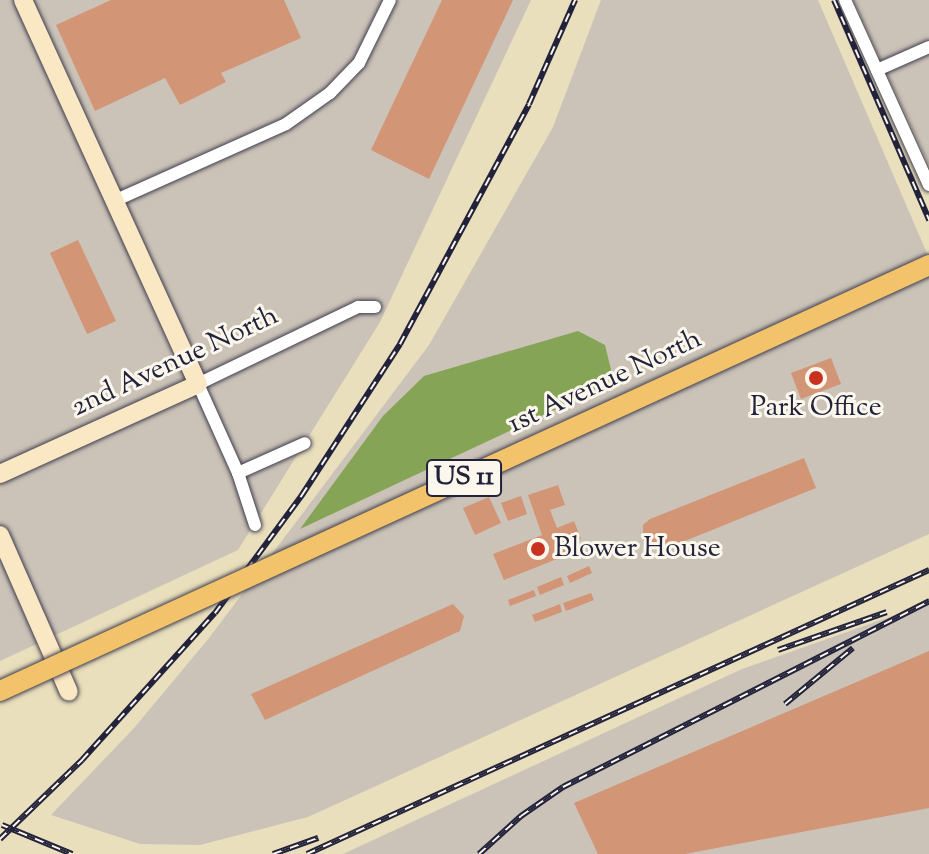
<!DOCTYPE html>
<style>
body{margin:0}
#map{position:relative;width:929px;height:854px;overflow:hidden;background:#e9dfbc;font-family:"Sorts Mill Goudy",serif}
div>[style]{position:absolute}
.industrial>*{inset:0;background:#cbc3b8}
.forest>*{inset:0;background:#86a456}
.building>*{inset:0;background:#d29576}
.roads{filter:drop-shadow(0 0 2px #403e4e) drop-shadow(0 0 2px #403e4e)}
.street>*{height:12px;margin:-6px;padding:0 6px;transform-origin:6px;border-radius:6px;background:#fff}
.secondary>*{height:18px;margin:-9px;padding:0 9px;transform-origin:9px;border-radius:9px;background:#fae7c3}
.rail>*{height:6px;margin-top:-3px;transform-origin:0;background:repeating-linear-gradient(90deg,#fbf7ec 0 9px,#22223b 0 18px);box-sizing:border-box;border-block:2px solid #22223b}
.bridges{filter:drop-shadow(0 0 2px #403e4e) drop-shadow(0 0 2px #403e4e)}
.primary-bridge>*{height:20px;margin:-10px;padding:0 10px;transform-origin:10px;border-radius:10px;background:#f2c36a}
.dots>*{width:22px;height:22px;translate:-50% -50%;box-sizing:border-box;border:4px solid #fbf7ec;border-radius:50%}
span{translate:-50% -50%;white-space:nowrap;text-align:center;line-height:1.15;-webkit-text-stroke:6px #fbf7ec;paint-order:stroke}
.shield-label span{padding:2px 6px;background:#fbf7ec;border:2px solid;border-radius:6px;-webkit-text-stroke-width:0}
.shield-label{font-size:26px;color:#22223b;font-weight:700}
.street-label{font-size:28px;color:#22223b}
.poi-label{font-size:28px;color:#22223b}
.left{translate:0 -50%;text-align:left}
</style>
<div id="map">
<div class="industrial">
<i style="clip-path:polygon(0 0,531px 0,380px 322px,238px 550px,0 661px)"></i>
<i style="clip-path:polygon(601px 0,818px 0,929px 258px,929px 534px,308px 817px,200px 845px,140px 844px,51px 815px,134px 728px,209px 638px,429px 345px,553px 127px)"></i>
<i style="clip-path:polygon(853px 0,929px 0,929px 165px)"></i>
<i style="clip-path:polygon(929px 603px,929px 854px,343px 854px,742px 669px)"></i>
</div>
<div class="forest">
<i style="clip-path:polygon(578px 331px,605px 345px,614px 382px,300px 529px,383px 416px,424px 376px)"></i>
</div>
<div class="building">
<i style="clip-path:polygon(111px 0,284px 0,301px 38px,221px 73px,226px 82px,180px 105px,165px 78px,95px 111px,56px 25px)"></i>
<i style="clip-path:polygon(442px 0,513px 0,429px 179px,371px 150px)"></i>
<i style="clip-path:polygon(78px 240px,116px 321px,87px 334px,50px 253px)"></i>
<i style="clip-path:polygon(831px 358px,841px 384px,801px 399px,791px 373px)"></i>
<i style="clip-path:polygon(804px 458px,816px 488px,670px 547px,652px 549px,643px 541px,643px 525px,650px 519px)"></i>
<i style="clip-path:polygon(558px 485px,565px 505px,550px 510px,557px 528px,574px 521px,581px 539px,568px 544px,572px 553px,504px 580px,493px 554px,542px 535px,528px 495px)"></i>
<i style="clip-path:polygon(521px 496px,527px 514px,508px 521px,501px 503px)"></i>
<i style="clip-path:polygon(489px 497px,501px 523px,475px 535px,463px 508px)"></i>
<i style="clip-path:polygon(589px 566px,592px 573px,570px 583px,567px 576px)"></i>
<i style="clip-path:polygon(561px 577px,564px 585px,540px 595px,537px 587px)"></i>
<i style="clip-path:polygon(534px 590px,536px 596px,510px 606px,508px 600px)"></i>
<i style="clip-path:polygon(591px 593px,594px 600px,566px 611px,563px 603px)"></i>
<i style="clip-path:polygon(453px 604px,464px 616px,460px 631px,265px 720px,251px 694px)"></i>
<i style="clip-path:polygon(560px 604px,562px 612px,535px 622px,532px 615px)"></i>
<i style="clip-path:polygon(929px 651px,929px 808px,685px 854px,598px 854px,574px 803px)"></i>
</div>
<div class="roads">
<div class="street">
<i style="left:845px;top:0;width:203px;rotate:65.6deg"></i>
<i style="left:877px;top:70px;width:57px;rotate:-23.9deg"></i>
<i style="left:114px;top:201px;width:188px;rotate:-24.1deg"></i>
<i style="left:286px;top:124px;width:54px;rotate:-35.2deg"></i>
<i style="left:330px;top:93px;width:42px;rotate:-46deg"></i>
<i style="left:359px;top:63px;width:70px;rotate:-63.8deg"></i>
<i style="left:238px;top:473px;width:73px;rotate:-24.1deg"></i>
<i style="left:255px;top:525px;width:55px;rotate:-108.1deg"></i>
<i style="left:238px;top:473px;width:98px;rotate:-114.2deg"></i>
<i style="left:198px;top:384px;width:178px;rotate:-25.7deg"></i>
<i style="left:358px;top:307px;width:17px"></i>
</div>
<div class="secondary">
<i style="left:0;top:474px;width:217px;rotate:-24.4deg"></i>
<i style="left:198px;top:384px;width:422px;rotate:-114.5deg"></i>
<i style="left:0;top:535px;width:171px;rotate:66.3deg"></i>
</div>
</div>
<div class="rail">
<i style="left:834px;top:0;width:240px;rotate:66.6deg"></i>
<i style="left:778px;top:650px;width:115px;rotate:-19.2deg"></i>
<i style="left:785px;top:704px;width:88px;rotate:-39.5deg"></i>
<i style="left:2px;top:825px;width:76px;rotate:22.5deg"></i>
<i style="left:0;top:839px;width:114px;rotate:-43.9deg"></i>
<i style="left:82px;top:760px;width:198px;rotate:-47.9deg"></i>
<i style="left:215px;top:613px;width:147px;rotate:-53.6deg"></i>
<i style="left:302px;top:495px;width:180px;rotate:-57deg"></i>
<i style="left:400px;top:344px;width:272px;rotate:-61.7deg"></i>
<i style="left:529px;top:104px;width:114px;rotate:-66.1deg"></i>
<i style="left:273px;top:854px;width:48px;rotate:-19.6deg"></i>
<i style="left:307px;top:854px;width:684px;rotate:-24.54deg"></i>
<i style="left:479px;top:854px;width:57px;rotate:-42.1deg"></i>
<i style="left:521px;top:816px;width:51px;rotate:-34.6deg"></i>
<i style="left:563px;top:787px;width:411px;rotate:-26.9deg"></i>
</div>
<div class="bridges">
<div class="primary-bridge">
<i style="left:0;top:691px;width:1022px;rotate:-24.63deg"></i>
</div>
</div>
<div class="dots">
<i style="left:816px;top:378px;background:#c8321e"></i>
<i style="left:538px;top:549px;background:#c8321e"></i>
</div>
<div class="shield-label">
<span style="left:464px;top:478px">US 11</span>
</div>
<div class="street-label">
<span style="left:175px;top:362px;rotate:-25deg">2nd Avenue North</span>
<span style="left:605px;top:382px;rotate:-25deg">1st Avenue North</span>
</div>
<div class="poi-label">
<span style="left:816px;top:408px">Park Office</span>
<span class="left" style="left:554px;top:549px">Blower House</span>
</div>
</div>
